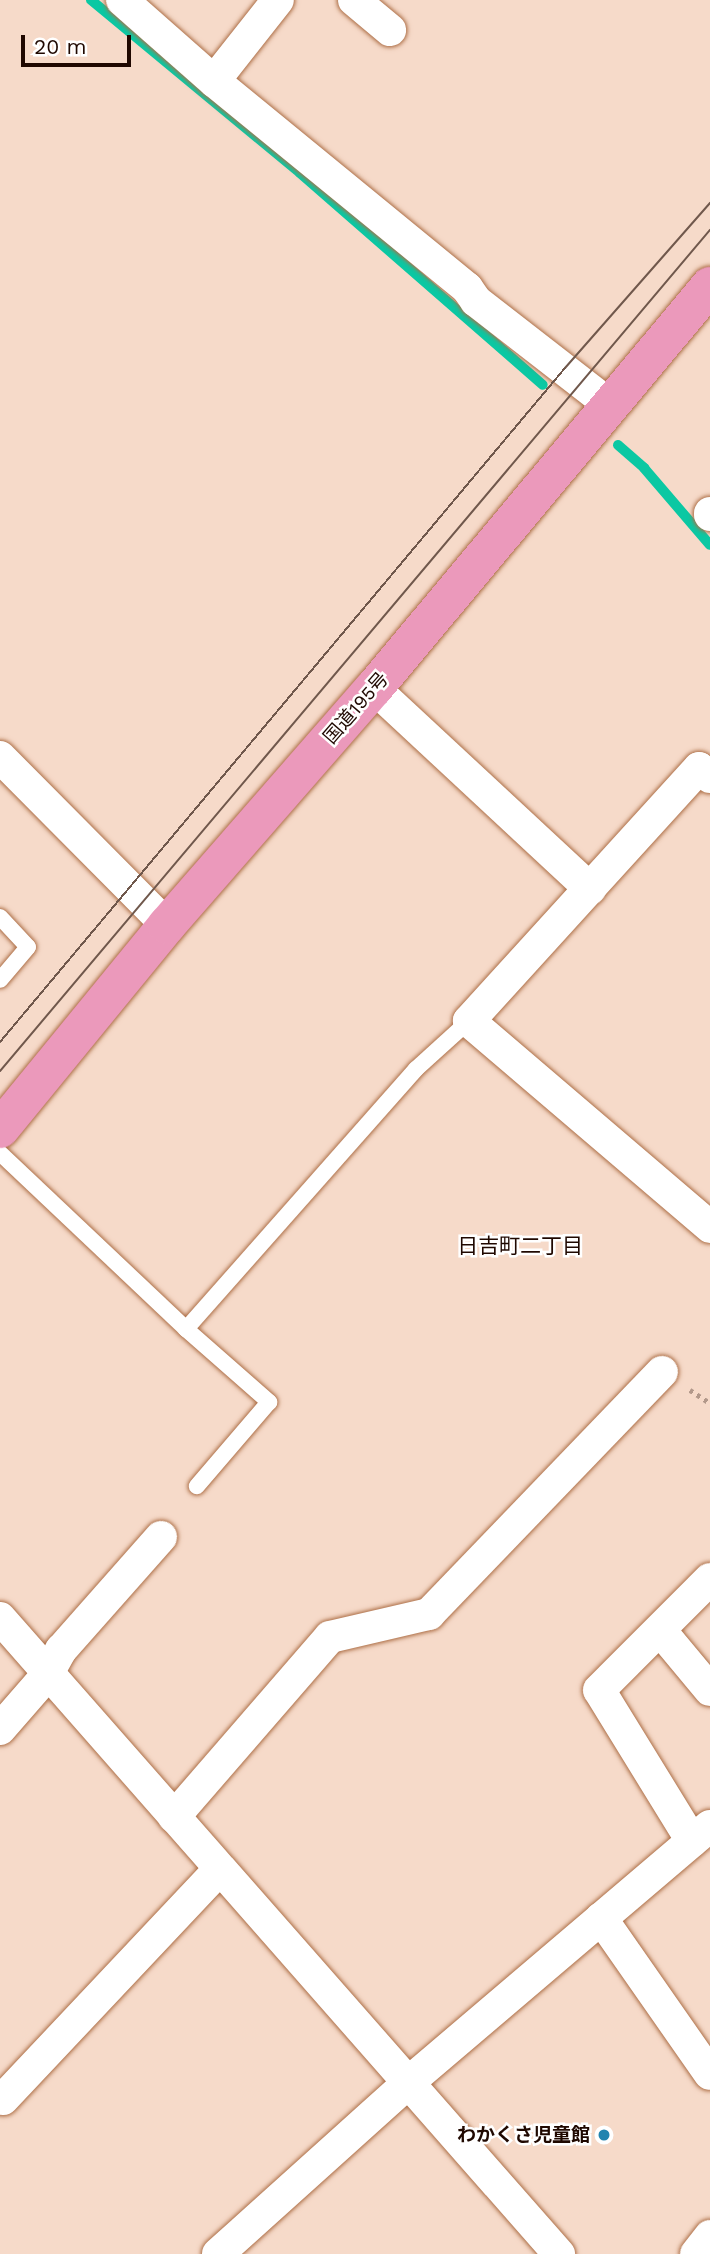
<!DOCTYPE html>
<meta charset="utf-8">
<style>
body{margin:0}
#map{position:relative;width:710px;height:2254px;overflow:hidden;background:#f6dac9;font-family:"Work Sans","Noto Sans JP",sans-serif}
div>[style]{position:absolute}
.stream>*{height:10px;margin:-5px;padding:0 5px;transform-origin:5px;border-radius:5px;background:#0bc8a3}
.path>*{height:4.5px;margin-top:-2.25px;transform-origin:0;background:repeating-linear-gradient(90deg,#b2988a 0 3.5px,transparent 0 8.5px)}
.roads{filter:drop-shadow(0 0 2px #ad6f47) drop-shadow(0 0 2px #ad6f47)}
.lane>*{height:16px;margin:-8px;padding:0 8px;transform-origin:8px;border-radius:8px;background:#fff}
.street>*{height:32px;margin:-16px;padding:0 16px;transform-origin:16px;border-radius:16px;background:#fff}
.highway>*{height:38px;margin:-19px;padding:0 19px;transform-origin:19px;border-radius:19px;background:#eb99bb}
.tram>*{height:2px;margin:-1px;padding:0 1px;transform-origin:1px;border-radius:1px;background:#70584c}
.dots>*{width:19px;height:19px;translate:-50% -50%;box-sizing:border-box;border:4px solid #fff;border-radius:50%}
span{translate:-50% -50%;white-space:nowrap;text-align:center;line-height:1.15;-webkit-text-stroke:5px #fff;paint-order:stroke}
.street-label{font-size:19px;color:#1f0800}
.poi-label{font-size:19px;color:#1f0800;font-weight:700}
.right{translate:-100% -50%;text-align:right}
.neighbourhood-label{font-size:21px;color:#1f0800}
.scale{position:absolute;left:21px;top:35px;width:110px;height:32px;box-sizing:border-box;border:4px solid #1f0800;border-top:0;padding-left:9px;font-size:21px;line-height:24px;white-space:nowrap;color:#1f0800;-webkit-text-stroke:5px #fff;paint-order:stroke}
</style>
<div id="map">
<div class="stream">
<i style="left:91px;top:0;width:271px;rotate:39.6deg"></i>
<i style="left:300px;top:173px;width:322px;rotate:41.1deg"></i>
<i style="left:618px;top:445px;width:35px;rotate:41deg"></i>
<i style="left:644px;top:468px;width:101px;rotate:49.4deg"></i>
</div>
<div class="path">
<i style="left:690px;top:1390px;width:24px;rotate:33deg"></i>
</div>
<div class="roads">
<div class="lane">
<i style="left:0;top:917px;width:41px;rotate:47deg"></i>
<i style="left:28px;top:947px;width:43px;rotate:130.3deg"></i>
<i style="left:0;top:1153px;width:256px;rotate:43.4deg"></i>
<i style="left:186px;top:1329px;width:111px;rotate:41.3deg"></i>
<i style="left:269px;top:1402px;width:111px;rotate:130.6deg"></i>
<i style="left:186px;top:1329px;width:347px;rotate:-48.5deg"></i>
<i style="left:416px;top:1069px;width:72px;rotate:-42.2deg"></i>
</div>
<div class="street">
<i style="left:122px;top:0;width:123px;rotate:41.4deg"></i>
<i style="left:214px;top:81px;width:327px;rotate:39.3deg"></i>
<i style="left:467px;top:288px;width:16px;rotate:55deg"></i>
<i style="left:476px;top:301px;width:168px;rotate:37.8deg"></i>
<i style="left:354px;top:0;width:47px;rotate:39.8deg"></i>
<i style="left:214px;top:81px;width:103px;rotate:-51.7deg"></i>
<i style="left:710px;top:513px;width:2px;rotate:90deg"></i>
<i style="left:374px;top:688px;width:295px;rotate:42.9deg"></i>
<i style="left:0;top:757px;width:237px;rotate:45.2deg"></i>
<i style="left:710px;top:777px;width:14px;rotate:-141deg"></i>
<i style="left:699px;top:768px;width:342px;rotate:132.3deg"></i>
<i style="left:469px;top:1021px;width:317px;rotate:40.5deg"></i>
<i style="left:0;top:1618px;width:847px;rotate:48.69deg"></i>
<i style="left:660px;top:1630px;width:78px;rotate:50.2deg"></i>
<i style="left:0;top:1729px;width:72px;rotate:-49deg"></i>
<i style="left:47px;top:1675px;width:29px;rotate:-61deg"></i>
<i style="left:61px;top:1650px;width:151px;rotate:-48.5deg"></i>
<i style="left:174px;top:1817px;width:238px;rotate:-49.1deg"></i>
<i style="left:330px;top:1637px;width:102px;rotate:-13.1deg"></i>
<i style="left:429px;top:1614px;width:336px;rotate:-46.1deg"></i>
<i style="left:692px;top:1841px;width:177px;rotate:-121.6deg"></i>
<i style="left:599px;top:1690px;width:157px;rotate:-45deg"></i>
<i style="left:601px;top:1918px;width:190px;rotate:55.1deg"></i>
<i style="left:3px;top:2099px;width:316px;rotate:-46.7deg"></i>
<i style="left:218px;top:2254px;width:257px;rotate:-42deg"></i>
<i style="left:409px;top:2082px;width:395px;rotate:-40.4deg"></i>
<i style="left:696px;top:2254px;width:23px;rotate:-52deg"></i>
</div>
<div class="highway">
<i style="left:0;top:1129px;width:264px;rotate:-50.7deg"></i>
<i style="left:167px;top:925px;width:315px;rotate:-48.9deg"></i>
<i style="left:374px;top:688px;width:524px;rotate:-50.11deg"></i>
</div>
</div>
<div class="tram">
<i style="left:0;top:1042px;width:879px;rotate:-50.03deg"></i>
<i style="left:565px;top:368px;width:220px;rotate:-48.7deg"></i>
<i style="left:0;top:1071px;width:1101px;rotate:-49.83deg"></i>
</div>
<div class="dots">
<i style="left:604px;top:2135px;background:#2284af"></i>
</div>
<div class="street-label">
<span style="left:356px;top:708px;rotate:-49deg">国道195号</span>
</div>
<div class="poi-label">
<span class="right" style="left:590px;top:2135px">わかくさ児童館</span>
</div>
<div class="neighbourhood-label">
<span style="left:520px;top:1246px">日吉町二丁目</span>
</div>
<div class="scale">20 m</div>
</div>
